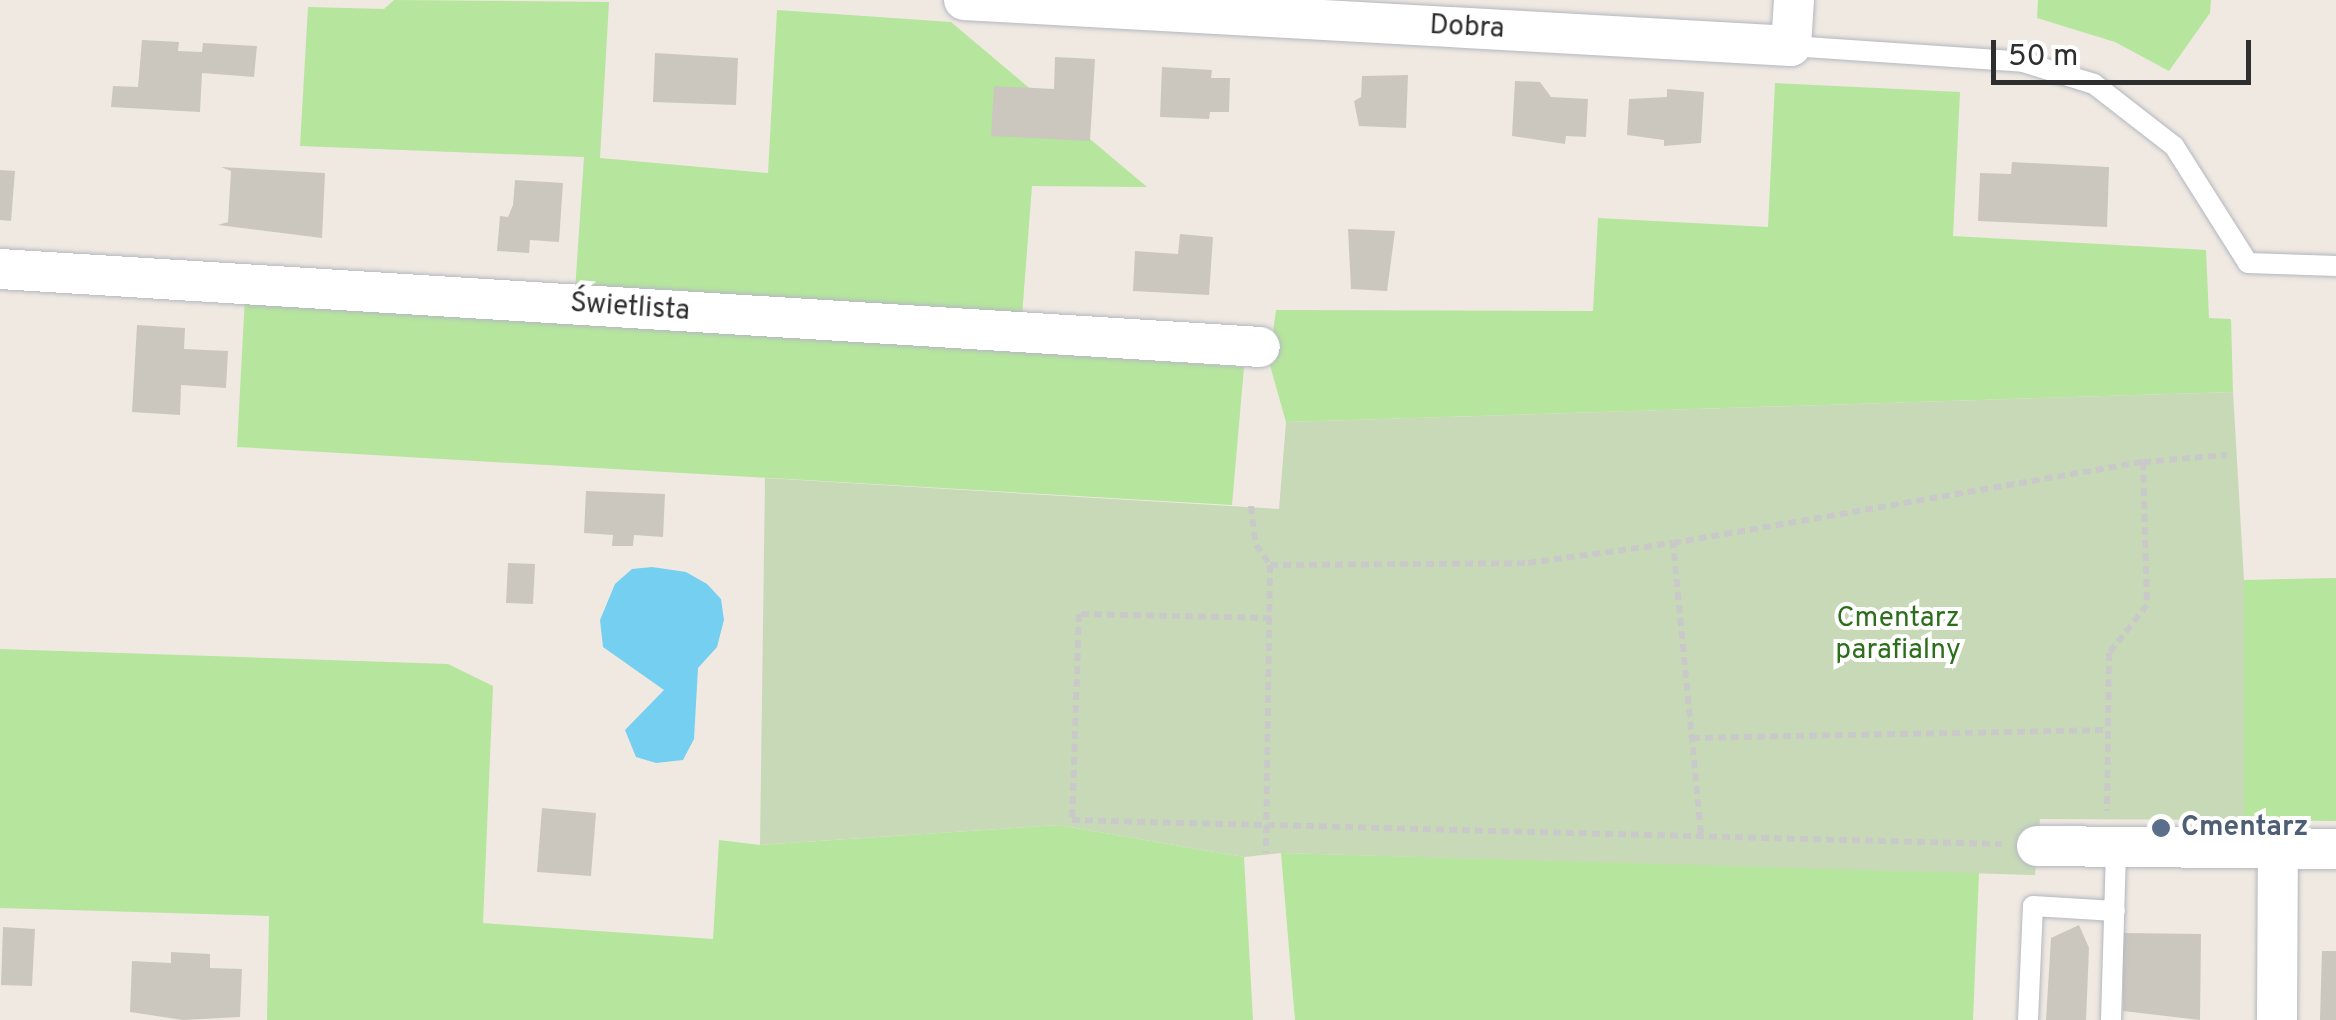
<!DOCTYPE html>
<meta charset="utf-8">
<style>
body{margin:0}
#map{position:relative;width:2336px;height:1020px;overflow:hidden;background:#efe9e1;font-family:Overpass,sans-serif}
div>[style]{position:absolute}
.green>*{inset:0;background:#b6e59e}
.cemetery>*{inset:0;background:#c8d9b8}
.water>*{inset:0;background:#75cff0}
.building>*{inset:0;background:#cbc7bf}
.path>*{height:6px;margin-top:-3px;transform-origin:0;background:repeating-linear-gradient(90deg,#c9c9c9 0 8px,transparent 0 13px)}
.roads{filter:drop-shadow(0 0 2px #b4b7c1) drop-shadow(0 0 2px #b4b7c1)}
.lane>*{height:20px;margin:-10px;padding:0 10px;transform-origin:10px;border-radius:10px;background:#fff}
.street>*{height:40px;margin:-20px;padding:0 20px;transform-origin:20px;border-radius:20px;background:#fff}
.dots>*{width:28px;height:28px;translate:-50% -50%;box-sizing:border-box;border:5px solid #fff;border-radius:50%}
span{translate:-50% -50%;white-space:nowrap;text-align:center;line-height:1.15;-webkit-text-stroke:8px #fff;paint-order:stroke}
.street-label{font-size:28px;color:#2e2e2e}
.park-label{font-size:28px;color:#2c6e1b}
.service-label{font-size:28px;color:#4e5e75;font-weight:700}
.left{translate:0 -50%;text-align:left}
.scale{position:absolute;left:1991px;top:40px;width:260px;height:45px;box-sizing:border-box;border:5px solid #2e2e2e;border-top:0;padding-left:12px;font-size:30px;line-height:35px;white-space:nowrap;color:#2e2e2e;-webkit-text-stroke:8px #fff;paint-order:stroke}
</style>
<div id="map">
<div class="green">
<i style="clip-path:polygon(394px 0,609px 2px,600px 158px,768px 173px,777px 10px,951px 22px,1147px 187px,1032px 186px,1022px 316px,828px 300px,575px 291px,584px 157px,300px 146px,308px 7px,384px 9px)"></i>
<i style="clip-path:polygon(2038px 0,2211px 0,2210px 13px,2169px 71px,2115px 42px,2037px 18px)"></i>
<i style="clip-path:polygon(1775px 83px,1960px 92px,1953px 236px,2206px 250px,2209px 318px,2231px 319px,2233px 392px,1286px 422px,1269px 362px,1276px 310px,1593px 311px,1598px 218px,1768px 227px)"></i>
<i style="clip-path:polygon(245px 297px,1244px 367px,1232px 505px,237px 447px)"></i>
<i style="clip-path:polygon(2336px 578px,2336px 821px,2244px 820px,2244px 580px)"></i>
<i style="clip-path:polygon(0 649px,448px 664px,493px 686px,483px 923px,713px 939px,719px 840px,760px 845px,1058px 825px,1244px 857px,1253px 1020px,267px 1020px,269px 916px,0 908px)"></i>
<i style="clip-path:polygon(1281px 853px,1979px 872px,1973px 1020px,1295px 1020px)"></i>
</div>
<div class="cemetery">
<i style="clip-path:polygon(2233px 392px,2244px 580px,2244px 820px,2040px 819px,2035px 875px,1281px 853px,1244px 857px,1058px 825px,760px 845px,765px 478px,1279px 509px,1286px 422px)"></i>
</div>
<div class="water">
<i style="clip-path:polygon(652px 567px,686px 572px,707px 584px,721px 599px,724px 620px,717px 647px,698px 668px,694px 739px,683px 760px,656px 763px,636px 757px,625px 730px,664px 690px,603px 647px,600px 620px,615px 584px,632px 569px)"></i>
</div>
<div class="building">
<i style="clip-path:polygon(142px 40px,179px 42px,178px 51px,202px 52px,203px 43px,257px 46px,254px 77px,202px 73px,200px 112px,111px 107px,113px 86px,138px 87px)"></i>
<i style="clip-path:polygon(655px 53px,738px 58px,736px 105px,653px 102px)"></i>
<i style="clip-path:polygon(1055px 57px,1095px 59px,1090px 141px,991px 136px,994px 86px,1054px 89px)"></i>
<i style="clip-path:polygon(1162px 67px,1212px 70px,1211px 78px,1230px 78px,1229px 112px,1210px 112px,1209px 119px,1160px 117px)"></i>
<i style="clip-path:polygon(1408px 75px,1406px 128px,1359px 126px,1354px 101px,1361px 97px,1362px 76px)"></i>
<i style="clip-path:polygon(1515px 81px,1540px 82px,1551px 97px,1588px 99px,1586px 137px,1566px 136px,1565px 144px,1512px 136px)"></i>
<i style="clip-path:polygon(1667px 89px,1704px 92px,1701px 143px,1664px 146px,1664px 140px,1627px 135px,1629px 99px,1667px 97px)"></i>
<i style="clip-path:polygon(2012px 162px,2109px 167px,2107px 227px,1978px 221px,1980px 173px,2011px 174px)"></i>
<i style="clip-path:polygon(221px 167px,325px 173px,322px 238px,218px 225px,228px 222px,231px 171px)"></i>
<i style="clip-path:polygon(0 170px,15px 171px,11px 221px,0 220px)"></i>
<i style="clip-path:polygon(515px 180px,563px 183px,559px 242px,530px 240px,529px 253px,497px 251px,500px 216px,508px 217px,513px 205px)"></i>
<i style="clip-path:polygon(1348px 229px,1395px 231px,1387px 291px,1351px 289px)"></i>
<i style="clip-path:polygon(1180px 234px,1213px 237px,1209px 295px,1133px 291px,1135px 251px,1178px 254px)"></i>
<i style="clip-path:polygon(137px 325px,185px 328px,184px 349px,228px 351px,226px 388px,181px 385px,180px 415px,132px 412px)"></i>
<i style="clip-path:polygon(586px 491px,665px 494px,663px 537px,634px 535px,633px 546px,612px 546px,613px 535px,584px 533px)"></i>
<i style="clip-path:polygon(508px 563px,535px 564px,533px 604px,506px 603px)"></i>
<i style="clip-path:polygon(542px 808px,596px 813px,591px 876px,537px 872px)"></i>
<i style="clip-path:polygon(2079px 925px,2089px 948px,2086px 1020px,2046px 1020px,2051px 938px)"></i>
<i style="clip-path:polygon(3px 927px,35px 929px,32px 986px,1px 985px)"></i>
<i style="clip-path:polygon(2123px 933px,2201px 934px,2200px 1020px,2123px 1011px)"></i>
<i style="clip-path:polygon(2322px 951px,2336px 951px,2336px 1020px,2320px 1020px)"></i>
<i style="clip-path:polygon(171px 952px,210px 954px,210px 968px,242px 969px,240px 1017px,183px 1020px,130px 1012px,132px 961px,171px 963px)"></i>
</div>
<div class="path">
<i style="left:2143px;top:462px;width:84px;rotate:-4.8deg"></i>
<i style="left:1251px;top:506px;width:39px;rotate:83deg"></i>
<i style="left:1256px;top:545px;width:24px;rotate:55deg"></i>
<i style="left:1270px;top:565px;width:288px;rotate:90.8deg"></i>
<i style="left:1270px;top:565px;width:258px;rotate:-0.4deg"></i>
<i style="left:1528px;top:563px;width:146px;rotate:-7.9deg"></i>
<i style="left:1271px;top:618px;width:192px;rotate:-178.8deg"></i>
<i style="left:1079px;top:614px;width:206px;rotate:91.9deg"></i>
<i style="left:1072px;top:820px;width:930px;rotate:1.48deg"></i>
<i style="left:1692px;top:738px;width:416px;rotate:-1.1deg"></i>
<i style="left:1701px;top:833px;width:291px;rotate:-95.5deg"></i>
<i style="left:1673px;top:543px;width:477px;rotate:-9.8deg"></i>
<i style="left:2143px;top:462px;width:143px;rotate:88.4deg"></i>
<i style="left:2147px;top:605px;width:61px;rotate:128.4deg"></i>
<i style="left:2109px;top:653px;width:158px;rotate:90.7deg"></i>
</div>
<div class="roads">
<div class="lane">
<i style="left:1791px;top:46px;width:233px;rotate:3.9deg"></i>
<i style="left:2023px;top:62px;width:74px;rotate:17.2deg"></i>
<i style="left:2094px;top:84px;width:101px;rotate:37.8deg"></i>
<i style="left:2174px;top:146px;width:138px;rotate:57.7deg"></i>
<i style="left:2248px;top:263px;width:88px;rotate:2deg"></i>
<i style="left:2028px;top:1020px;width:114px;rotate:-87.5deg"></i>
<i style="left:2033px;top:906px;width:82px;rotate:3.5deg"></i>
<i style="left:2111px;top:1020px;width:172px;rotate:-88.3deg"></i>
</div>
<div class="street">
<i style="left:964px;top:0;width:828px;rotate:3.18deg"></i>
<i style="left:1791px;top:46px;width:46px;rotate:-86.3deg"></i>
<i style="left:0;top:269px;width:1262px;rotate:3.54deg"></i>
<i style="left:2037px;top:846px;width:299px;rotate:0.6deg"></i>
<i style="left:2277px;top:1020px;width:172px;rotate:-89.7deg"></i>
</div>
</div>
<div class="dots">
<i style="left:2161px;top:828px;background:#5c6f8a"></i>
</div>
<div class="street-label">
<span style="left:1467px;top:28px;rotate:3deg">Dobra</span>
<span style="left:630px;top:308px;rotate:4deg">Świetlista</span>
</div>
<div class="park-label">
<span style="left:1898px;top:635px">Cmentarz<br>parafialny</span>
</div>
<div class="service-label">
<span class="left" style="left:2181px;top:828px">Cmentarz</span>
</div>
<div class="scale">50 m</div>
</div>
